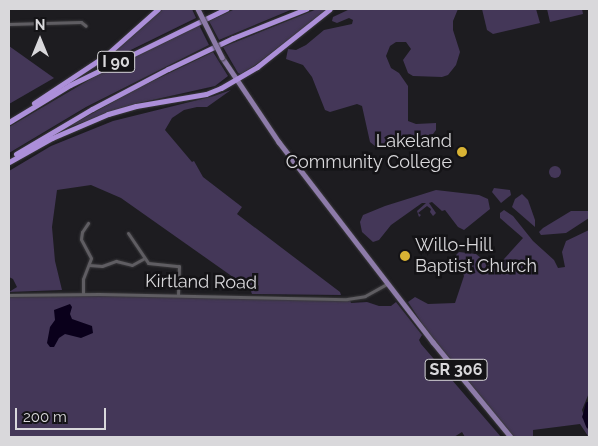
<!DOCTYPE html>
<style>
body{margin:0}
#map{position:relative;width:598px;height:446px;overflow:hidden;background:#1d1c20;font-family:Raleway,sans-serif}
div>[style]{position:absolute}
.green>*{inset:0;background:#443758}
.round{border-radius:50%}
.water>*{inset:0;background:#0a001b}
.river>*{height:5.5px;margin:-2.75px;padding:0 2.75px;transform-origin:2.75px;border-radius:2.75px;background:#0a001b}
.roads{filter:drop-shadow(0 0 1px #39383b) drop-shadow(0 0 1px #39383b)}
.minor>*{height:3px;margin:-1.5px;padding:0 1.5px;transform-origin:1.5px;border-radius:1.5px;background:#5f5d62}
.major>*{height:4.5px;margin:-2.25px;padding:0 2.25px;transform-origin:2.25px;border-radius:2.25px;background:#8d7ba9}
.highway>*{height:5px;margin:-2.5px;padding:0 2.5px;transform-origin:2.5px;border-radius:2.5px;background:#ac8fd9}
.bridges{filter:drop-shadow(0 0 1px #39383b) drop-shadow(0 0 1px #39383b)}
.major-bridge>*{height:4.5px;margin:-2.25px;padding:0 2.25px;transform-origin:2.25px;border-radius:2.25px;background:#8d7ba9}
.dots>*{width:14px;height:14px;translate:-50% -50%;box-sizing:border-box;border:2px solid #141316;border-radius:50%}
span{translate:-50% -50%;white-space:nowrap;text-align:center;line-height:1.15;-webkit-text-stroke:5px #141316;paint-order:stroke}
.shield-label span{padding:1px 4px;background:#141316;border:1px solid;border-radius:4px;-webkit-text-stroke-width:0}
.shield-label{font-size:16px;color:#d9d8db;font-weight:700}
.poi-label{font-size:18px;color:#d9d8db}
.right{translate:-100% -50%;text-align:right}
.left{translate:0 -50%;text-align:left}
.street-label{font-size:18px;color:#d9d8db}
.frame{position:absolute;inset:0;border:10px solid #d9d8db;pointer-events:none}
.north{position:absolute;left:15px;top:15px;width:50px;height:50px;-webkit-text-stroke:4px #141316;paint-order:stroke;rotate:0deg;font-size:14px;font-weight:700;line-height:20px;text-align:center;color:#d9d8db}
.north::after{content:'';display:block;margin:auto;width:18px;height:22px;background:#d9d8db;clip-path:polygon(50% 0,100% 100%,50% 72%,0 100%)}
.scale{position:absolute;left:15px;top:408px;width:91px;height:22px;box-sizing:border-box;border:2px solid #d9d8db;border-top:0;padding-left:6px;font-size:15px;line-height:18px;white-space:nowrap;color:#d9d8db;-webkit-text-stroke:4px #141316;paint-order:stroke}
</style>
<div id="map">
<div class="green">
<i style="clip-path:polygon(163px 9px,192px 9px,196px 18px,92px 69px)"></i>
<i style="clip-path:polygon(235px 9px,293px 9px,219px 40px,209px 21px)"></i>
<i style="clip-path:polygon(317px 9px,328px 9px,257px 64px,241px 74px,238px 73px,223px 47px)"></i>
<i style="clip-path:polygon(350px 9px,458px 9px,453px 21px,453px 30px,460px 52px,456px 65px,448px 75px,442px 77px,413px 76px,408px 73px,403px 60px,411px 49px,406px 42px,396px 42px,390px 46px,386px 56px,391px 68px,399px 73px,408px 86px,408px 121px,416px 124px,436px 123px,436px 130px,433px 134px,375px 146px,370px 142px,362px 106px,357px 104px,330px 112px,325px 110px,312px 77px,303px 65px,286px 59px,288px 49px,296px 50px,306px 45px,324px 30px,352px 24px,353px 20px,349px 18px,337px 23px,332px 21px,333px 17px)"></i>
<i style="clip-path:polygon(482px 9px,536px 9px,540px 23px,493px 34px,487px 30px)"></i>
<i style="clip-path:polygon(547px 9px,582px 9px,583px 14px,550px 22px)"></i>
<i style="clip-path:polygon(199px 25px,209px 45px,86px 107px,9px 153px,9px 127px,94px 77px)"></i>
<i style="clip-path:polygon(9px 46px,54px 78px,9px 104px)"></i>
<i style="clip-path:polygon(213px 52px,228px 76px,215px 86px,139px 103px,66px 128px,136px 89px)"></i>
<i style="clip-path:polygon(231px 90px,207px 107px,197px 107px,184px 110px,172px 118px,165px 130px,192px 162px,194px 161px,203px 177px,242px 207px,237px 214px,340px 292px,341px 295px,252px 294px,250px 289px,121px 198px,91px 185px,57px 190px,52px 227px,55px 261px,62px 290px,9px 292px,17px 287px,13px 279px,9px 277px,9px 171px,51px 146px,113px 121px,214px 96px)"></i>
<i class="round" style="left:549px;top:166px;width:12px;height:12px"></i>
<i style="clip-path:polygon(494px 188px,510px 190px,511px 195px,501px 203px,492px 192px)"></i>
<i style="clip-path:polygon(436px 190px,479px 195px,488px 199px,490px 209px,464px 230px,458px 227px,445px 210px,442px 211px,432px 202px,429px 203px,436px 213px,433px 216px,430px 212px,431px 209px,427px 206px,418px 213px,421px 215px,419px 217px,417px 211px,426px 203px,422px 203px,391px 225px,379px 240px,373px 242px,362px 232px,360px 222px,363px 215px,385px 206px)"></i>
<i style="clip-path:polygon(522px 194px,528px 200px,535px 220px,535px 227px,512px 207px,515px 199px)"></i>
<i style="clip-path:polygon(504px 210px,513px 216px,533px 241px,554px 260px,558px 268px,565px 267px,562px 252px,566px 241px,589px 230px,589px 393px,582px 410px,589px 431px,588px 436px,580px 424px,533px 430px,533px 437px,514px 437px,427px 331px,408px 302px,415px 297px,428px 304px,455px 303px,464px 276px,456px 255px,459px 252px,476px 254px,495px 269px,523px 238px,500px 218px,500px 213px)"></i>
<i style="clip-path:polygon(571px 211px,589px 211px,589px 218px,566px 233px,541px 235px,539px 232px,543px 228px)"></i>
<i style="clip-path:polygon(70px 295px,350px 300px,351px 303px,367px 302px,379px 306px,391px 306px,396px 302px,422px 335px,419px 340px,421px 344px,501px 437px,465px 437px,462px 432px,454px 437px,9px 437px,9px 297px)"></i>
</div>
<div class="water">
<i style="clip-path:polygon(70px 304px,72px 307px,70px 314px,72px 319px,92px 326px,93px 333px,81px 338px,65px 334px,59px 338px,54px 347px,50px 347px,47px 343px,50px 327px,55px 320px,54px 310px)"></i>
</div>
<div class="river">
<i style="left:589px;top:405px;width:12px;rotate:104deg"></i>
<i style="left:586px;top:417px;width:9px;rotate:69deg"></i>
</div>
<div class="roads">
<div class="minor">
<i style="left:9px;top:24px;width:72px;rotate:-1.6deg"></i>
<i style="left:81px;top:22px;width:6px;rotate:39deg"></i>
<i style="left:128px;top:233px;width:36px;rotate:56deg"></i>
<i style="left:148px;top:263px;width:31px;rotate:6deg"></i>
<i style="left:179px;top:266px;width:29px;rotate:92deg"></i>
<i style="left:89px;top:265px;width:13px;rotate:4deg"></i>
<i style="left:102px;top:266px;width:15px;rotate:-20deg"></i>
<i style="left:116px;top:261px;width:16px;rotate:14deg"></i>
<i style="left:132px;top:265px;width:13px;rotate:-29deg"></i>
<i style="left:83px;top:294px;width:15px;rotate:-90deg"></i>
<i style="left:83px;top:279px;width:22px;rotate:-69deg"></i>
<i style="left:91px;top:258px;width:21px;rotate:-118deg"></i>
<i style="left:81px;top:239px;width:7px;rotate:-82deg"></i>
<i style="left:82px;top:232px;width:11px;rotate:-56deg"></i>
<i style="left:9px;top:295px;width:90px;rotate:-0.6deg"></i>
<i style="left:99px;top:294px;width:248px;rotate:1.2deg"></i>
<i style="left:347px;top:299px;width:18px;rotate:-9deg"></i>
<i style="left:365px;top:296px;width:26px;rotate:-29deg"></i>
</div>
<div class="major">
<i style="left:222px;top:57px;width:102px;rotate:56.2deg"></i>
<i style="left:279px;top:142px;width:252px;rotate:52.4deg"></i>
<i style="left:433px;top:342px;width:123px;rotate:50.6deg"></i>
</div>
<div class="highway">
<i style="left:34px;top:103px;width:85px;rotate:-33.5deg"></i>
<i style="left:105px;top:56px;width:71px;rotate:-41.6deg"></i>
<i style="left:9px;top:122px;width:71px;rotate:-31.2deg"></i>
<i style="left:70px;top:85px;width:174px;rotate:-26deg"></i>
<i style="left:16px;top:154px;width:88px;rotate:-30.6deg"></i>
<i style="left:92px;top:109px;width:86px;rotate:-27.8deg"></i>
<i style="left:168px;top:69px;width:72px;rotate:-25.5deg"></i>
<i style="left:233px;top:38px;width:79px;rotate:-21.7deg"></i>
<i style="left:9px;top:162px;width:49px;rotate:-29.2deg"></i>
<i style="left:52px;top:138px;width:61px;rotate:-23.2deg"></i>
<i style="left:108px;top:114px;width:29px;rotate:-16deg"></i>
<i style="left:136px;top:106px;width:71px;rotate:-9.7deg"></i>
<i style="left:206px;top:94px;width:16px;rotate:-22deg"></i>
<i style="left:221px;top:88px;width:42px;rotate:-30.3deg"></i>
<i style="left:257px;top:67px;width:93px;rotate:-38.5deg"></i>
</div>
</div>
<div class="bridges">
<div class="major-bridge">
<i style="left:198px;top:9px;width:54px;rotate:63.4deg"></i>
</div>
</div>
<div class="dots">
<i style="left:462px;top:152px;background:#d9b334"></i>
<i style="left:405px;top:256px;background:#d9b334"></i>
</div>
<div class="shield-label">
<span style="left:116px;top:62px">I 90</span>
<span style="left:456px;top:370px">SR 306</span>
</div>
<div class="poi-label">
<span class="right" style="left:452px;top:152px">Lakeland<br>Community College</span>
<span class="left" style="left:415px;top:256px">Willo-Hill<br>Baptist Church</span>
</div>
<div class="street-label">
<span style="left:201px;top:282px;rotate:1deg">Kirtland Road</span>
</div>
<div class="frame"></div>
<div class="north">N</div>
<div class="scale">200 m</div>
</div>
